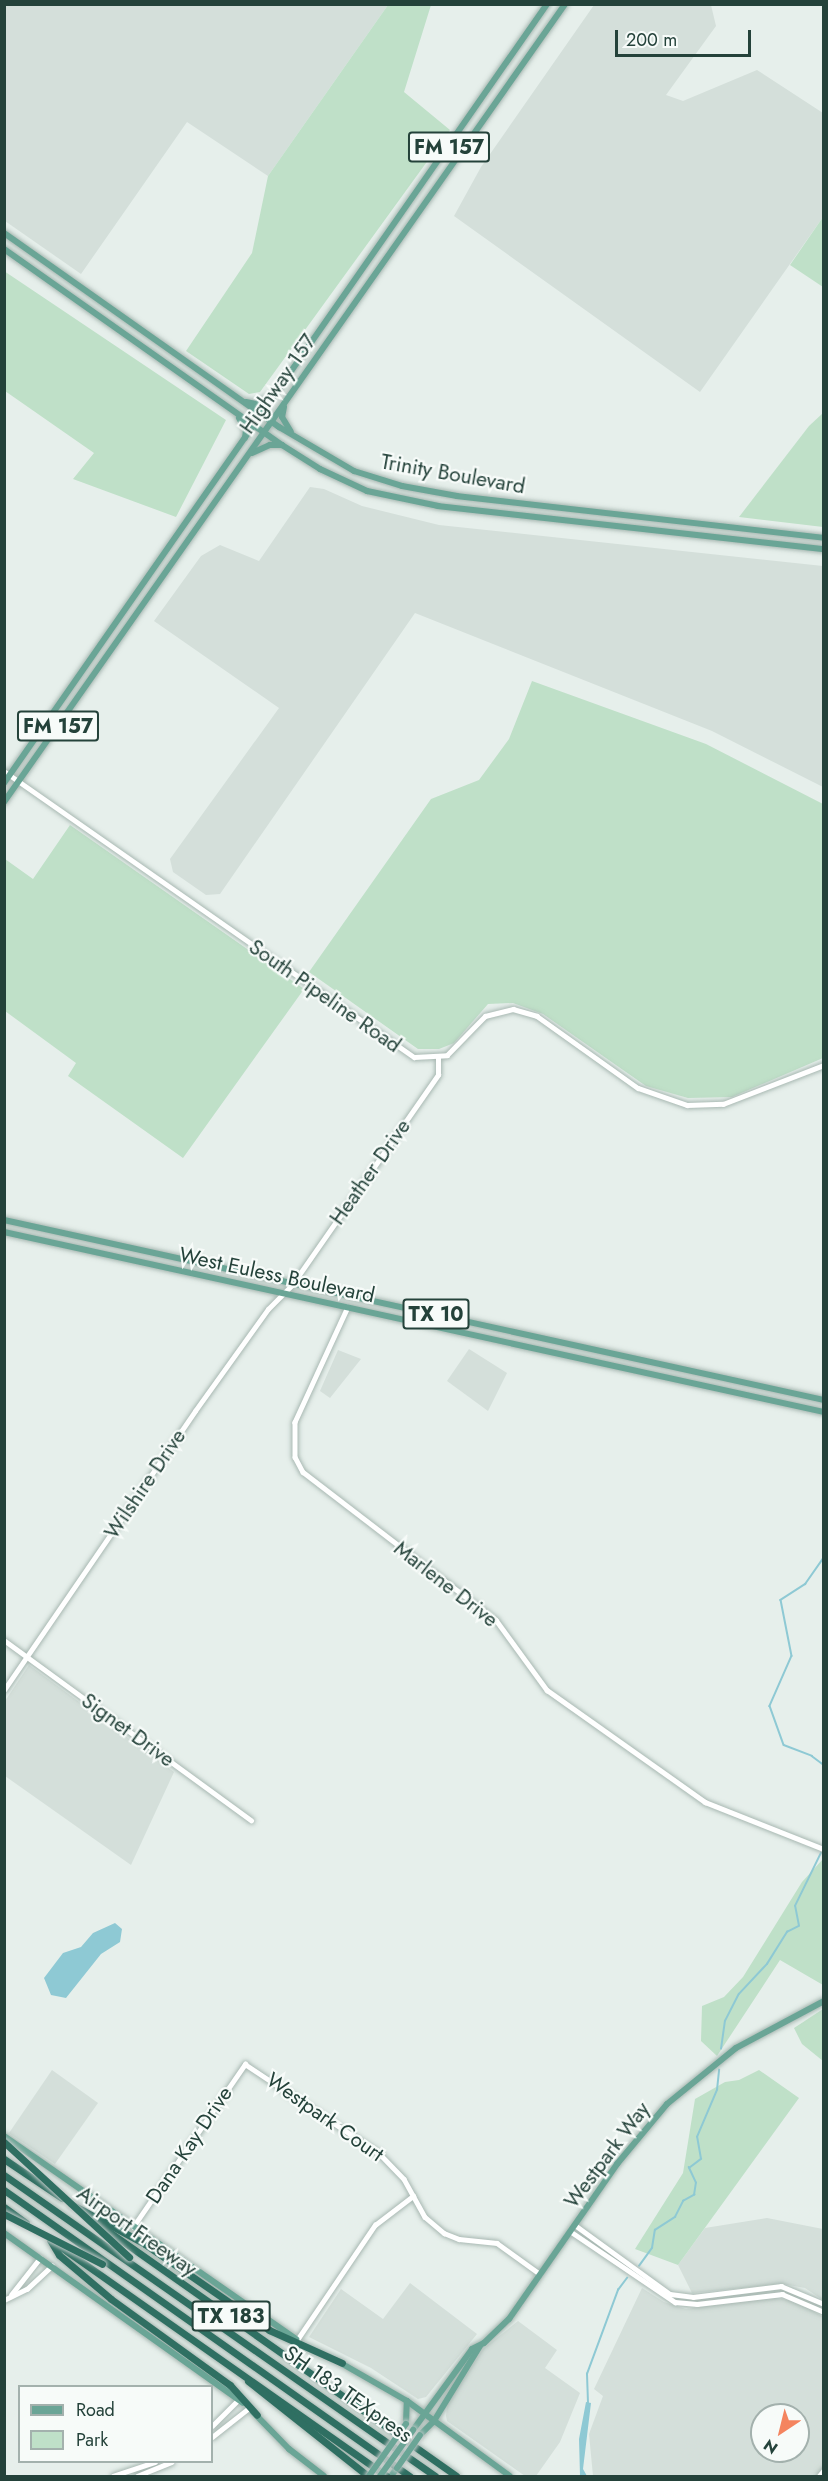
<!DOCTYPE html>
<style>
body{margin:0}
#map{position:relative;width:828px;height:2481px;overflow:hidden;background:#e6efeb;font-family:Jost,sans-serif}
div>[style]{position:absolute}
.built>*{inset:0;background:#d4dfda}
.green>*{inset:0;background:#bfe0c8}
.water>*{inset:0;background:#8ec9d4}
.stream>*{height:1.5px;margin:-0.75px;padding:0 0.75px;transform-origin:0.75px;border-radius:0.75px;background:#8ec9d4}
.roads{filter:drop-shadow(0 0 2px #a8b8b2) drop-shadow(0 0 2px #a8b8b2)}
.minor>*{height:4.5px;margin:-2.25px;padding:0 2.25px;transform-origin:2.25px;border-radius:2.25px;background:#fff}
.major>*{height:6px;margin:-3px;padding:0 3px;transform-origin:3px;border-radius:3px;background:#6aa596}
.highway>*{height:7px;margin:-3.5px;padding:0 3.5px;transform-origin:3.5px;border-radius:3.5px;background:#2f6f62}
.rail>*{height:1.5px;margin-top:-0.75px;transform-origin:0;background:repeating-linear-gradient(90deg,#5f7d75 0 12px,transparent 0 18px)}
.bridges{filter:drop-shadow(0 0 2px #c2cac8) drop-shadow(0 0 2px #c2cac8)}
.major-bridge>*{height:6px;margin:-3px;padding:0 3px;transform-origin:3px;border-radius:3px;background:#6aa596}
.highway-bridge>*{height:7px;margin:-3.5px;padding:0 3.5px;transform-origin:3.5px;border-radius:3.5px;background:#2f6f62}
span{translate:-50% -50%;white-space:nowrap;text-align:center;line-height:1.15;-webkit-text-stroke:4.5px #f7fbf9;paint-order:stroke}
.shield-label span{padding:2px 4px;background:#f7fbf9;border:2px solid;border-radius:4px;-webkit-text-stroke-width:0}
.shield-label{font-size:20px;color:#24423a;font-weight:700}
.street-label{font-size:21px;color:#24423a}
.frame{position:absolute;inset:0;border:6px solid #24423a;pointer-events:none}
.legend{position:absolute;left:18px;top:2385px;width:195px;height:78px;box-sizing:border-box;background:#f7fbf9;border:2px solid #a3b1ad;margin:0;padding:8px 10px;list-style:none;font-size:18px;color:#24423a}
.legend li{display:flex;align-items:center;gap:12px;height:30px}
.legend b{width:30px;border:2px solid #a3b1ad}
.north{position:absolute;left:750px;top:2403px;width:60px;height:60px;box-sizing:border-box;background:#f7fbf9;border:2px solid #a3b1ad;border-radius:50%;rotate:215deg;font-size:16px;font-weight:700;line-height:24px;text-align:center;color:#24423a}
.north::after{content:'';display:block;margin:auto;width:21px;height:27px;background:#f4845f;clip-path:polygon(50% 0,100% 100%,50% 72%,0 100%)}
.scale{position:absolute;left:615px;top:30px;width:136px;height:27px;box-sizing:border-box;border:3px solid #24423a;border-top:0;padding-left:8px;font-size:18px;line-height:21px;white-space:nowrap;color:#24423a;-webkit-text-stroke:4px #f7fbf9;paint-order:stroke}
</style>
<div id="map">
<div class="built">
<i style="clip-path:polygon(4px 5px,388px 5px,268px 176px,187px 122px,81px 274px,5px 221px)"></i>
<i style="clip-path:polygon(594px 5px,711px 5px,716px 26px,666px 95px,683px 101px,757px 70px,823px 113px,823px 217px,700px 392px,454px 216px,481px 167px)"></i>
<i style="clip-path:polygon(310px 487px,324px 489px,362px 506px,439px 525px,823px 566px,823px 787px,712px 731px,415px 613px,220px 894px,206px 895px,173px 872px,170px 859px,279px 708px,154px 621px,201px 556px,220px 545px,259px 561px)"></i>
<i style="clip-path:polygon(469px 1349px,507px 1373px,488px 1411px,447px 1381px)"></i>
<i style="clip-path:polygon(338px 1350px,361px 1359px,330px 1398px,320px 1391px)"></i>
<i style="clip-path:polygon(29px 1665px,174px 1772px,131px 1865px,5px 1776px,5px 1701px)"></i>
<i style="clip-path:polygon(52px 2070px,98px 2103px,55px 2164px,9px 2133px)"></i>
<i style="clip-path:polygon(767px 2218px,823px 2229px,823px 2300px,805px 2288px,783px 2284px,692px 2293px,678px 2265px,705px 2228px)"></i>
<i style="clip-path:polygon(410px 2283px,477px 2334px,426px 2397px,418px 2399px,371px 2368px,309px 2337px,341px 2289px,383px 2319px)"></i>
<i style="clip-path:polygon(evenodd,642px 2288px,664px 2302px,686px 2309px,771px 2297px,798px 2302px,823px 2317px,823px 2476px,593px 2476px,589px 2434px,603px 2396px,594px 2389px,642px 2288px,762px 2415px,798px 2415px,798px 2451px,762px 2451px,762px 2415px)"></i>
<i style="clip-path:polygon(518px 2321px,557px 2350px,545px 2368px,580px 2393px,560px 2442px,536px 2476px,525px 2476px,447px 2421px,446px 2416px,447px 2405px,483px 2349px)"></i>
</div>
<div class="green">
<i style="clip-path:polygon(388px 5px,431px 5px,404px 92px,450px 130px,260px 392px,249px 394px,186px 351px,252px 253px,268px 176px)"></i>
<i style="clip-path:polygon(823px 217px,823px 287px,790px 265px)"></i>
<i style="clip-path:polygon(4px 271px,226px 420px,176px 517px,73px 479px,94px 453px,5px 391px)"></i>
<i style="clip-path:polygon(823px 413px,823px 527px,739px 517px,809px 426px)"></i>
<i style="clip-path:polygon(532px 681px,706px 744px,823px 804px,823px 1058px,732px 1097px,688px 1098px,646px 1086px,543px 1014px,513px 1003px,488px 1004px,454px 1043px,439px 1049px,418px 1049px,309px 972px,431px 799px,479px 780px,509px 739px)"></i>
<i style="clip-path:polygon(70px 825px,304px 989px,183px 1158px,68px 1076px,76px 1063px,5px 1011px,5px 859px,33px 879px)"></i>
<i style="clip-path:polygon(823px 1859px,823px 1985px,780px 1960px,717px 2056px,701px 2041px,702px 2006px,724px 1997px,743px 1977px,802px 1882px)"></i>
<i style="clip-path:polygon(823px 2009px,823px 2061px,802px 2044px,794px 2028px)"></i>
<i style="clip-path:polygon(759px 2070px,799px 2098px,678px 2265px,635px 2249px,683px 2173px,695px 2099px,725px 2082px,739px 2080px)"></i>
</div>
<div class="water">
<i style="clip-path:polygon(115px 1923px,122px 1929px,120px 1942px,101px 1954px,66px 1998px,51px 1995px,44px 1978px,63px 1953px,81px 1947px,93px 1933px)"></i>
<i style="clip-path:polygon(586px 2402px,591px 2403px,583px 2469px,587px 2476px,580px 2476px,579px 2439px)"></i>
</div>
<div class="stream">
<i style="left:824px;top:1558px;width:32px;rotate:125deg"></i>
<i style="left:806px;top:1584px;width:30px;rotate:147deg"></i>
<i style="left:781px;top:1600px;width:57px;rotate:78.9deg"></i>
<i style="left:792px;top:1656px;width:55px;rotate:113.7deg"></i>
<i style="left:770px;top:1706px;width:41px;rotate:70.3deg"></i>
<i style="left:784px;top:1745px;width:30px;rotate:21deg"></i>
<i style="left:812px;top:1756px;width:15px;rotate:37deg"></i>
<i style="left:721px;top:2049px;width:28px;rotate:-82deg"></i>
<i style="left:725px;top:2021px;width:30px;rotate:-63deg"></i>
<i style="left:739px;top:1994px;width:41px;rotate:-47deg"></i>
<i style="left:767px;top:1964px;width:38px;rotate:-58deg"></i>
<i style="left:787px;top:1932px;width:13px;rotate:-27deg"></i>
<i style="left:799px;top:1926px;width:20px;rotate:-101deg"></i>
<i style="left:795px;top:1906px;width:59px;rotate:-63.9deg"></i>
<i style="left:639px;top:2266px;width:22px;rotate:-54deg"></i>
<i style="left:652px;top:2248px;width:18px;rotate:-81deg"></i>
<i style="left:655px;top:2230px;width:24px;rotate:-33deg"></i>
<i style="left:675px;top:2217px;width:18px;rotate:-63deg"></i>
<i style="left:683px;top:2201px;width:13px;rotate:-29deg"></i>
<i style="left:694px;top:2195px;width:12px;rotate:-81deg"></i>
<i style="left:696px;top:2183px;width:17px;rotate:-115deg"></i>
<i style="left:689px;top:2168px;width:15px;rotate:-37deg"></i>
<i style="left:701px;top:2159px;width:22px;rotate:-100deg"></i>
<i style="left:697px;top:2137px;width:51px;rotate:-66.9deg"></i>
<i style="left:717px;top:2090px;width:20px;rotate:-84deg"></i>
<i style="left:588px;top:2403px;width:29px;rotate:-92deg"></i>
<i style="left:587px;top:2374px;width:90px;rotate:-69.7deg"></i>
<i style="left:618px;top:2290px;width:15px;rotate:-53deg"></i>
</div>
<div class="roads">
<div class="minor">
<i style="left:4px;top:771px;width:500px;rotate:34.9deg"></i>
<i style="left:414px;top:1057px;width:33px;rotate:-3deg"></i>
<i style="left:447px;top:1055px;width:54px;rotate:-45.7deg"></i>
<i style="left:485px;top:1016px;width:29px;rotate:-14deg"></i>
<i style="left:513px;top:1009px;width:25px;rotate:16deg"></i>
<i style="left:537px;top:1016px;width:124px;rotate:35.5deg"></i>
<i style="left:638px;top:1088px;width:52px;rotate:19.1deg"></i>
<i style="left:687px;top:1105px;width:36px;rotate:-2deg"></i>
<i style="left:723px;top:1104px;width:108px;rotate:-21.1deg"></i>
<i style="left:348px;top:1307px;width:127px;rotate:114.7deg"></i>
<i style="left:295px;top:1422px;width:35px;rotate:90deg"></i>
<i style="left:295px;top:1457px;width:17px;rotate:62deg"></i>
<i style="left:303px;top:1472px;width:243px;rotate:37.5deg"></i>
<i style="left:496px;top:1620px;width:87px;rotate:53.9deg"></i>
<i style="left:547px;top:1690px;width:194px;rotate:35.3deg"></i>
<i style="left:705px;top:1802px;width:128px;rotate:21.6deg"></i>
<i style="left:4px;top:1640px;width:306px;rotate:36.1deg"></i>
<i style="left:4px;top:1690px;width:338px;rotate:-55.6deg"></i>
<i style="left:195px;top:1411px;width:125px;rotate:-54.4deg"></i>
<i style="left:268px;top:1309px;width:34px;rotate:-45deg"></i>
<i style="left:292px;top:1285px;width:256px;rotate:-55.2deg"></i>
<i style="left:438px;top:1075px;width:17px;rotate:-90deg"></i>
<i style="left:575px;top:2225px;width:117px;rotate:36deg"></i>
<i style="left:670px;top:2294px;width:23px;rotate:7deg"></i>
<i style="left:693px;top:2297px;width:89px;rotate:-7.1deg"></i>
<i style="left:781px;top:2286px;width:47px;rotate:22.7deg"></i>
<i style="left:133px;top:2227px;width:198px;rotate:-55.5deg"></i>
<i style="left:245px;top:2064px;width:161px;rotate:33.6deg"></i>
<i style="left:379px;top:2153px;width:36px;rotate:46deg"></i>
<i style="left:404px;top:2179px;width:43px;rotate:61.1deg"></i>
<i style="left:425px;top:2217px;width:25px;rotate:40deg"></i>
<i style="left:444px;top:2233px;width:16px;rotate:22deg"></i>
<i style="left:459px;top:2239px;width:38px;rotate:6deg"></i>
<i style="left:497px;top:2243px;width:53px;rotate:35.8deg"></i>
<i style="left:570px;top:2231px;width:127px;rotate:34.1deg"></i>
<i style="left:675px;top:2302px;width:22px;rotate:5deg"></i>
<i style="left:697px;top:2304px;width:86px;rotate:-6.7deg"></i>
<i style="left:782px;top:2294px;width:46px;rotate:23.2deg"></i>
<i style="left:11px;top:2295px;width:47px;rotate:-51.9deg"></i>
<i style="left:4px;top:2300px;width:25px;rotate:-26deg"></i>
<i style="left:27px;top:2289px;width:34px;rotate:-43deg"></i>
<i style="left:297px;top:2340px;width:139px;rotate:-55.9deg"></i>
<i style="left:375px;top:2225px;width:48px;rotate:-37.3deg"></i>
<i style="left:212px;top:2426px;width:38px;rotate:-45deg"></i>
<i style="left:212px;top:2437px;width:47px;rotate:-38.1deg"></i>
<i style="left:113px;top:2476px;width:44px;rotate:-18.4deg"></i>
<i style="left:137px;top:2476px;width:37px;rotate:-22deg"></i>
<i style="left:819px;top:2476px;width:8px;rotate:-50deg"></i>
</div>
<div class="major">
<i style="left:4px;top:233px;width:337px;rotate:35.2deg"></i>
<i style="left:279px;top:427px;width:87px;rotate:30.4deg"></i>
<i style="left:354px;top:471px;width:50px;rotate:17.4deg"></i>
<i style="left:402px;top:486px;width:56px;rotate:10.3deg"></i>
<i style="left:457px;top:496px;width:369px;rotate:6.5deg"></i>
<i style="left:4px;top:249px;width:340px;rotate:35.2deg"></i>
<i style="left:282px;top:445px;width:45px;rotate:32.3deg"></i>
<i style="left:320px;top:469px;width:52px;rotate:25.1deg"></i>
<i style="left:367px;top:491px;width:73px;rotate:11.9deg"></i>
<i style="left:438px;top:506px;width:388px;rotate:6.4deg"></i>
<i style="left:246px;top:402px;width:10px;rotate:11deg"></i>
<i style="left:256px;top:404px;width:19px;rotate:-28deg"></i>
<i style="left:284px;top:407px;width:10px;rotate:101deg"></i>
<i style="left:282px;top:417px;width:17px;rotate:59deg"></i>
<i style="left:239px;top:418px;width:14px;rotate:60deg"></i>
<i style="left:246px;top:430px;width:8px;rotate:97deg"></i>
<i style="left:252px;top:453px;width:20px;rotate:-24deg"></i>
<i style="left:270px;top:445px;width:12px"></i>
<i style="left:4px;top:783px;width:950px;rotate:-55.12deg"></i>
<i style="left:4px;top:802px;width:975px;rotate:-54.89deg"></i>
<i style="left:4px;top:1220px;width:840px;rotate:12.38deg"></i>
<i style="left:4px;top:1232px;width:840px;rotate:12.38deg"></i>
<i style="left:4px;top:2136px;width:356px;rotate:34.8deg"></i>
<i style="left:4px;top:2233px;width:293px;rotate:35.4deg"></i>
<i style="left:339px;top:2362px;width:78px;rotate:29.8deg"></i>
<i style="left:407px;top:2401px;width:127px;rotate:36.1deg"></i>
<i style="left:253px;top:2412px;width:52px;rotate:45.8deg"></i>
<i style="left:289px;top:2449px;width:44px;rotate:37.6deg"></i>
<i style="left:406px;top:2424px;width:23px;rotate:-88deg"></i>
<i style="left:413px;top:2430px;width:100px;rotate:-53.9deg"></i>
<i style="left:472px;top:2349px;width:13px;rotate:-27deg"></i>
<i style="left:484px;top:2343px;width:35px;rotate:-44deg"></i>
<i style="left:509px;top:2319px;width:189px;rotate:-55.1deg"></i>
<i style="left:617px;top:2164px;width:78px;rotate:-50.2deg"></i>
<i style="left:667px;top:2104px;width:89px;rotate:-39.1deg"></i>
<i style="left:736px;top:2048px;width:100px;rotate:-28.1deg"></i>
<i style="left:420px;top:2435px;width:20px;rotate:-45deg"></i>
<i style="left:434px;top:2421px;width:88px;rotate:-58.5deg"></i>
<i style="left:391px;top:2476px;width:10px;rotate:-53deg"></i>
</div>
<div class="highway">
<i style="left:4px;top:2159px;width:70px;rotate:33.9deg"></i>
<i style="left:4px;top:2175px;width:526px;rotate:34.93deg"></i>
<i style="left:4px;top:2190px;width:497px;rotate:35.2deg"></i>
<i style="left:71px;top:2204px;width:84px;rotate:28.4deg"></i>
<i style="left:145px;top:2244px;width:151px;rotate:34.7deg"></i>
<i style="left:269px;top:2330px;width:80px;rotate:24.3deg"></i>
<i style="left:4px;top:2207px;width:27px;rotate:36deg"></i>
<i style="left:88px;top:2217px;width:450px;rotate:35.1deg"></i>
<i style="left:50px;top:2240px;width:17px;rotate:59deg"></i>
<i style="left:59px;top:2255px;width:68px;rotate:40.2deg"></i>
<i style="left:111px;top:2299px;width:147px;rotate:35.9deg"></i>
<i style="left:230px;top:2385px;width:40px;rotate:48deg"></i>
<i style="left:55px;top:2243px;width:405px;rotate:35.1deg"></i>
<i style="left:248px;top:2381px;width:153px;rotate:38.4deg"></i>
</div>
</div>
<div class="rail">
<i style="left:821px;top:4px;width:3px;rotate:18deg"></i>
</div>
<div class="bridges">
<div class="major-bridge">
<i style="left:397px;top:2468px;width:40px;rotate:-55.1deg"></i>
<i style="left:369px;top:2476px;width:64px;rotate:-54.6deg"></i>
<i style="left:380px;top:2476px;width:57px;rotate:-54.3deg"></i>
</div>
<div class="highway-bridge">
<i style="left:4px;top:2142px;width:170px;rotate:42.6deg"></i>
<i style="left:4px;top:2214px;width:110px;rotate:27deg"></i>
</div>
</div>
<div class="shield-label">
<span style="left:449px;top:147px">FM 157</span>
<span style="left:58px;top:726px">FM 157</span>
<span style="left:436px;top:1314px">TX 10</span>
<span style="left:231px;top:2316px">TX 183</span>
</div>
<div class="street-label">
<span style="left:278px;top:384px;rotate:-55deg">Highway 157</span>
<span style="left:453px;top:474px;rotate:10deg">Trinity Boulevard</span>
<span style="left:325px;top:996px;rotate:35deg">South Pipeline Road</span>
<span style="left:370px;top:1172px;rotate:-55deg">Heather Drive</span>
<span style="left:277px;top:1275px;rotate:12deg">West Euless Boulevard</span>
<span style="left:145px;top:1484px;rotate:-56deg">Wilshire Drive</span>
<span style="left:446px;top:1584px;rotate:38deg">Marlene Drive</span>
<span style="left:128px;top:1730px;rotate:36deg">Signet Drive</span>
<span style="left:325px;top:2117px;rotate:35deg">Westpark Court</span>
<span style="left:189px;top:2145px;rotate:-56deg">Dana Kay Drive</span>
<span style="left:607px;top:2155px;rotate:-53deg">Westpark Way</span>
<span style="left:137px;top:2231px;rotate:35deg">Airport Freeway</span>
<span style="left:348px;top:2394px;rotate:35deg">SH 183 TEXpress</span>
</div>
<div class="frame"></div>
<ul class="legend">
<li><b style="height:8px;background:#6aa596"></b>Road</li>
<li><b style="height:16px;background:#bfe0c8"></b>Park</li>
</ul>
<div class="north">N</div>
<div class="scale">200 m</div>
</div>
